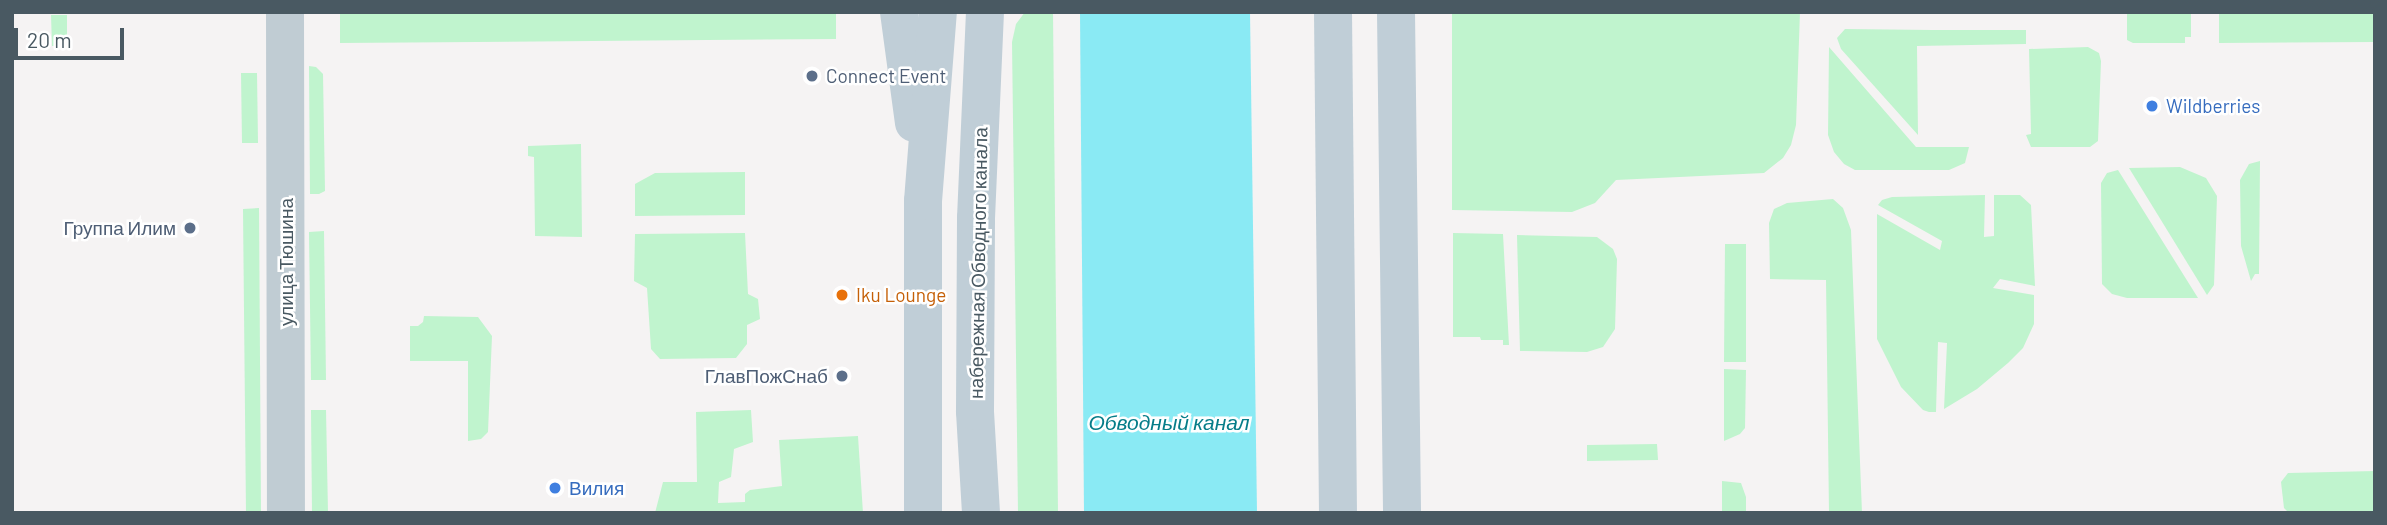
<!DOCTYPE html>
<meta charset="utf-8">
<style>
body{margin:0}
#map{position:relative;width:2387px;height:525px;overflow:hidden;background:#f5f3f3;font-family:Barlow,sans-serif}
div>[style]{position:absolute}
.green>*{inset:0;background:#c0f4ce}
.water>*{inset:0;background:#8aeaf4}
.street>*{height:38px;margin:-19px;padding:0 19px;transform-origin:19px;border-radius:19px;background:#c0ccd3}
.secondary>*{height:38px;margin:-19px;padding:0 19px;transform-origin:19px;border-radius:19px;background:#c0ced7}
.dots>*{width:19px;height:19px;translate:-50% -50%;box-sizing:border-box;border:4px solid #fff;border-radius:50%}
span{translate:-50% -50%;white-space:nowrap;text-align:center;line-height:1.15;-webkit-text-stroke:5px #fff;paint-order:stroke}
.service-label{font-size:19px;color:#4e5e75}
.left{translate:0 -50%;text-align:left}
.right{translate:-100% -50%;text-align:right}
.shop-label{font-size:19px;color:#366cbe}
.street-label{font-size:19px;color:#495962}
.food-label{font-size:19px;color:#c56008}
.water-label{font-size:21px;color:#067d89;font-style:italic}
.frame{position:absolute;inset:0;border:14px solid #495962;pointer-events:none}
.scale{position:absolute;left:14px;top:28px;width:110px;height:32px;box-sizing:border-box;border:4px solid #495962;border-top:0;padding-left:9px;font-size:21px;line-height:24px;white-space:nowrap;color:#495962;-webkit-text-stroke:5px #fff;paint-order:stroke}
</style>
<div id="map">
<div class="green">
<i style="clip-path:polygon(502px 12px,836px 12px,836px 39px,340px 43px,340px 14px)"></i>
<i style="clip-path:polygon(1025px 12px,1053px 12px,1058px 513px,1018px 513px,1012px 42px,1016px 24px)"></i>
<i style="clip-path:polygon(1452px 12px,1800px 12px,1796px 125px,1791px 145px,1783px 158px,1764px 173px,1616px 180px,1595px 203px,1572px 212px,1452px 210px)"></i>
<i style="clip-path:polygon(2127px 12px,2191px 12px,2191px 37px,2185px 37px,2185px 43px,2133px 43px,2127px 40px)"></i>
<i style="clip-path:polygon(2219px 12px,2375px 12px,2375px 42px,2219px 43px)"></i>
<i style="clip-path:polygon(51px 15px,67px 15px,67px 46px,52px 46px)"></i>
<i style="clip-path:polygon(1845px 29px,1933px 30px,2026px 30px,2026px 44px,1917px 46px,1918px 135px,1841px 49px,1837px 38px)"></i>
<i style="clip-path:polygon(1829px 47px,1916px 147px,1969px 147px,1965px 163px,1949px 170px,1855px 170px,1844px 164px,1834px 152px,1828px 135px)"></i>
<i style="clip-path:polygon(2088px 47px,2099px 53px,2101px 61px,2098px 141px,2090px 147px,2031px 147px,2026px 135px,2031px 134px,2029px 49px)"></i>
<i style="clip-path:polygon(309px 66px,316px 67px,323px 74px,325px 191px,319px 194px,310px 194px)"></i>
<i style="clip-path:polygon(241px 73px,257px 73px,258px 143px,242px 143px)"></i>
<i style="clip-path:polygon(581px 144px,582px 237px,535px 236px,534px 157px,528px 156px,528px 146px)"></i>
<i style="clip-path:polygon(2260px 161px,2259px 274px,2255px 274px,2251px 281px,2241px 246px,2240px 180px,2249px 164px)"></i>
<i style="clip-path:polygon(2180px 167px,2206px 178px,2217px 196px,2214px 285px,2207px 295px,2129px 168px)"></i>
<i style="clip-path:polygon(2118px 170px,2198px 298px,2127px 298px,2112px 294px,2102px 284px,2101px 183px,2107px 173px)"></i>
<i style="clip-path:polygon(745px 172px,745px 215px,635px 216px,635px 184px,655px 173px)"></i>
<i style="clip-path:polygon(1985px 195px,1984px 237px,1994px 236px,1994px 195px,2020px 195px,2031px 205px,2035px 286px,2000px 279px,1993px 288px,2034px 295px,2034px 324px,2023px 348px,2008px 363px,1977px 389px,1944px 409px,1947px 343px,1938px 342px,1936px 412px,1929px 412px,1923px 410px,1901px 387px,1877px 339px,1877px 214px,1940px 250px,1942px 241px,1878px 205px,1882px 200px,1892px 197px)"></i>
<i style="clip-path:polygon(1833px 199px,1843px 208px,1851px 230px,1862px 513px,1829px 513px,1826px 280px,1770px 279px,1769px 223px,1774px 209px,1787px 203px)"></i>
<i style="clip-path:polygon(259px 208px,261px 513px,246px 513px,243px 209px)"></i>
<i style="clip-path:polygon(324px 231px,326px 380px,311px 380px,309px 232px)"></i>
<i style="clip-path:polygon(745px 233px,748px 294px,758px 299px,760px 319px,747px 325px,747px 344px,736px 358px,660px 359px,651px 349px,647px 288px,634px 281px,635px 234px)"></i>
<i style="clip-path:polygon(1453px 233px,1503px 234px,1509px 345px,1503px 345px,1503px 340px,1481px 340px,1480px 337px,1453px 337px)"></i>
<i style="clip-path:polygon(1517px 235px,1597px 237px,1613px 249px,1617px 259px,1615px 329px,1603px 347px,1587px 352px,1520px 351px)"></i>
<i style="clip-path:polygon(1725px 244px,1746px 244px,1746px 362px,1724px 362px)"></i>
<i style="clip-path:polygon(424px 316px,478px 317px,492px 336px,488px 432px,481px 439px,468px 441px,468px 361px,410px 361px,410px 326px,418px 326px,423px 322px)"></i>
<i style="clip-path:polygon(1724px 369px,1746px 370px,1745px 428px,1740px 434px,1724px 441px)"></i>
<i style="clip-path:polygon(311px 410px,326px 410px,328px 513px,312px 513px)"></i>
<i style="clip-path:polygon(751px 410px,753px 442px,734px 449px,731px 477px,719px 482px,718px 503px,745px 502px,745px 494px,750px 490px,782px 486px,779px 440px,858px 436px,863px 513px,655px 513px,663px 482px,697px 482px,696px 412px)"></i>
<i style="clip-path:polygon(1657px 444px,1658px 460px,1587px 461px,1587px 445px)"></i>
<i style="clip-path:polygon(2375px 471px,2375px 513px,2289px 513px,2284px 508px,2281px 482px,2288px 473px)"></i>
<i style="clip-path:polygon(1722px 481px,1741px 483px,1746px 497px,1746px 513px,1722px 513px)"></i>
</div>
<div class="water">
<i style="clip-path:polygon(1080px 12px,1250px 12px,1257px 513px,1084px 513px)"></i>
</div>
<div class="street">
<i style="left:285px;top:12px;width:501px;rotate:89.89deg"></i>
</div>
<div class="secondary">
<i style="left:899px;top:12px;width:112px;rotate:82.3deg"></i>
<i style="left:1333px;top:12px;width:501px;rotate:89.43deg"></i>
<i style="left:1396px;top:12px;width:501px;rotate:89.31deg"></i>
<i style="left:923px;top:513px;width:312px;rotate:-90deg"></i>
<i style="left:923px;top:201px;width:190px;rotate:-85.5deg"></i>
<i style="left:981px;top:513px;width:102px;rotate:-93.4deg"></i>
<i style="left:975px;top:411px;width:193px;rotate:-89.7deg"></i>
<i style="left:976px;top:218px;width:206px;rotate:-87.5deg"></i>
</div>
<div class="dots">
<i style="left:812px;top:76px;background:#5c6f8a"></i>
<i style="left:2152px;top:106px;background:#3f7fe0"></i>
<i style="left:190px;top:228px;background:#5c6f8a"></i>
<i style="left:842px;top:295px;background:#e8710a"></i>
<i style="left:842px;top:376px;background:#5c6f8a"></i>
<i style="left:555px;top:488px;background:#3f7fe0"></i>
</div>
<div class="service-label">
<span class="left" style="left:826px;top:76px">Connect Event</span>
<span class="right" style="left:176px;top:228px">Группа Илим</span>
<span class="right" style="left:828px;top:376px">ГлавПожСнаб</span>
</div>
<div class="shop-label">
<span class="left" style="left:2166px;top:106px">Wildberries</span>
<span class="left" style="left:569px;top:488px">Вилия</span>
</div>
<div class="street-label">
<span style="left:286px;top:262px;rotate:-90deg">улица Тюшина</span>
<span style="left:978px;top:263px;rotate:-89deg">набережная Обводного канала</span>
</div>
<div class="food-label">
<span class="left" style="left:856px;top:295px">Iku Lounge</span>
</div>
<div class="water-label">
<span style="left:1169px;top:422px">Обводный канал</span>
</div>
<div class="frame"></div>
<div class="scale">20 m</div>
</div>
